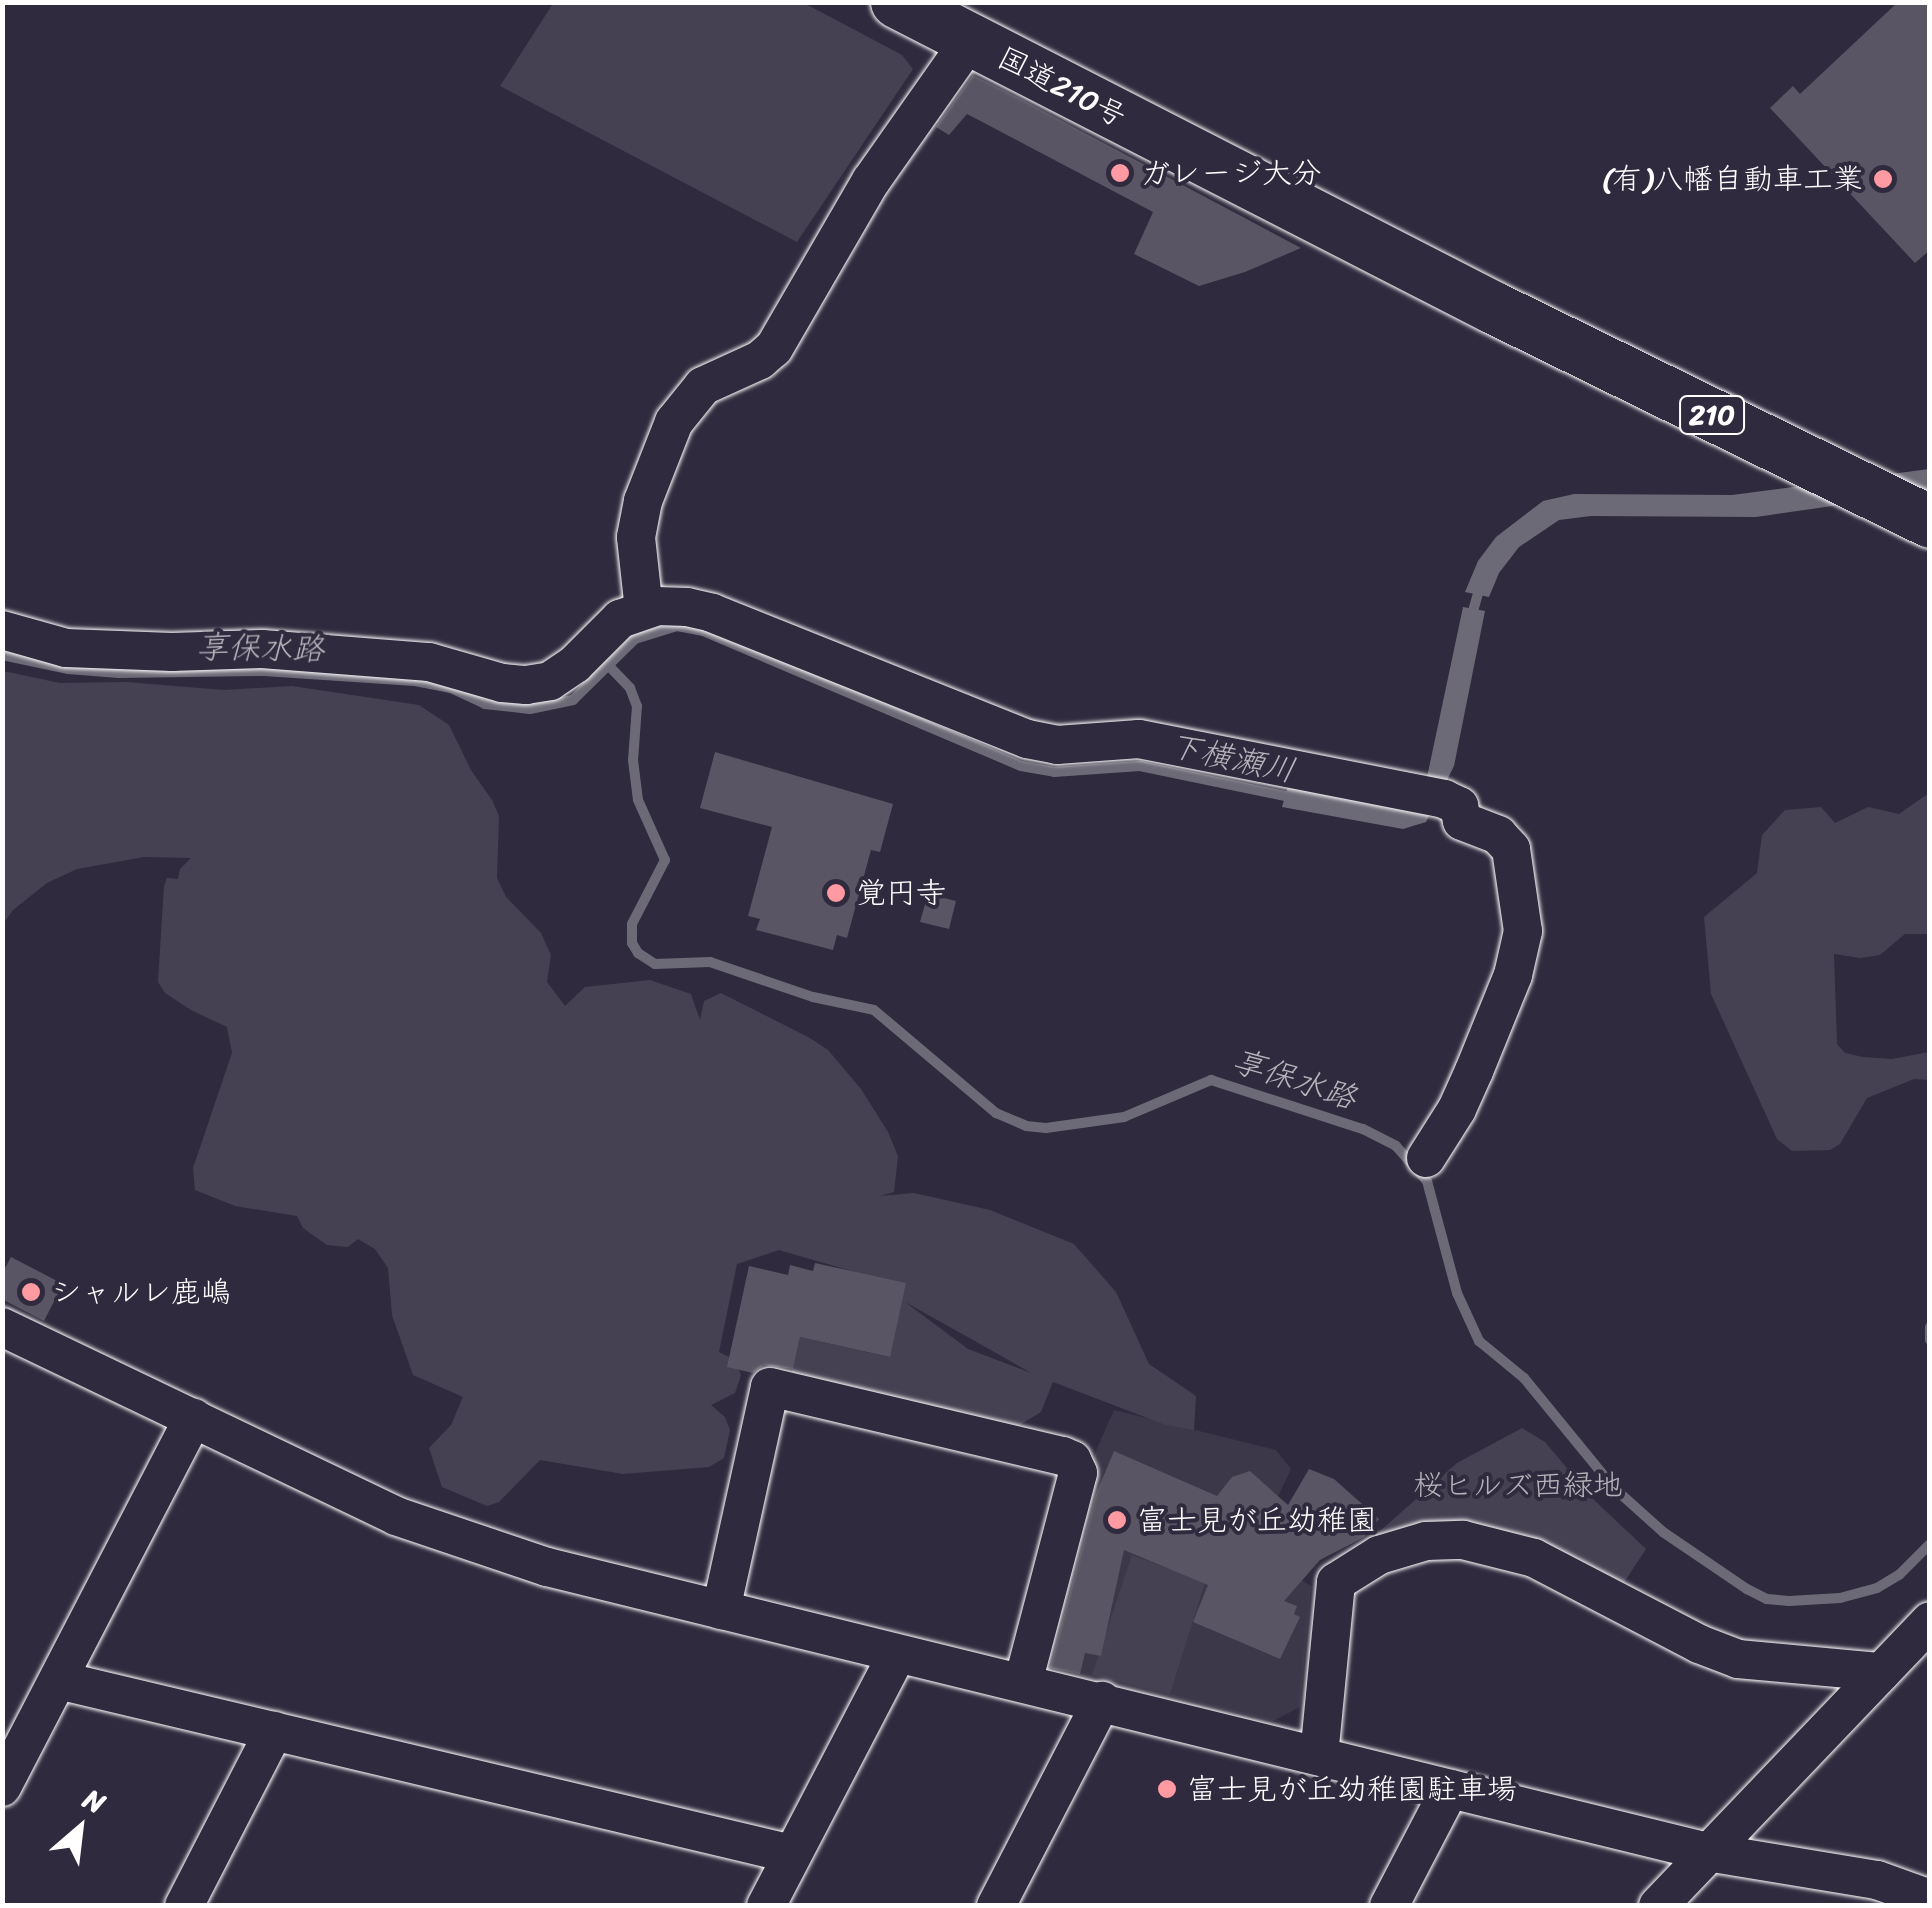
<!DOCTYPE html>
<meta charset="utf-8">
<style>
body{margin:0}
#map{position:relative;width:1932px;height:1908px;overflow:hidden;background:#2f2a3d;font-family:Sriracha,"Klee One",sans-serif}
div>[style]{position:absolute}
.built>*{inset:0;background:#3c3749}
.green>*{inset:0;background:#464152}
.water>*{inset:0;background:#6d6a77}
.stream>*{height:10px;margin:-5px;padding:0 5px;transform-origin:5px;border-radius:5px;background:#6d6a77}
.building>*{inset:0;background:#595564}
.roads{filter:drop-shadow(0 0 2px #fff) drop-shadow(0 0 2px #fff)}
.minor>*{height:38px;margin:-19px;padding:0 19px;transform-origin:19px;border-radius:19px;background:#2f2a3d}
.highway>*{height:52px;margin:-26px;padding:0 26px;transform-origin:26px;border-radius:26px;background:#2f2a3d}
.dots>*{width:28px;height:28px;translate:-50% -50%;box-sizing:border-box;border:5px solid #2f2a3d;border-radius:50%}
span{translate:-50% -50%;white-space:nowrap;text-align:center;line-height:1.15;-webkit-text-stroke:8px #2f2a3d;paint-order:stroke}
.shield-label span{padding:2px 8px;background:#2f2a3d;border:2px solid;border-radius:8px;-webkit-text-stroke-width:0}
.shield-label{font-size:28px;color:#fff;font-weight:700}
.street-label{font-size:30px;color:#fff}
.poi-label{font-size:30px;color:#fff}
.left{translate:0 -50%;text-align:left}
.right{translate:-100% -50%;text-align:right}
.park-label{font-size:30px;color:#b5b3ba}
.water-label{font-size:32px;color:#b6b4bb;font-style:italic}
.frame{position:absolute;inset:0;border:5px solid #fff;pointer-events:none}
.north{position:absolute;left:30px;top:1778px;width:100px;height:100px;-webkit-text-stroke:8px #2f2a3d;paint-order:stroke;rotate:28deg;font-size:28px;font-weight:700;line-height:40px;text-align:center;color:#fff}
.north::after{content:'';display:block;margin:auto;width:35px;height:45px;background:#fff;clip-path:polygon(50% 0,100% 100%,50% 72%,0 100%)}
</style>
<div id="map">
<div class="built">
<i style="clip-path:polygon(1114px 1410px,1276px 1450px,1291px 1469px,1253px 1549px,1311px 1586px,1300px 1707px,1273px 1721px,1050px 1668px,1043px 1657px,1045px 1645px,1095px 1453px)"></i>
</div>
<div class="green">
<i style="clip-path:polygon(554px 2px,804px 3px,902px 55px,913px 69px,797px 242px,500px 86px)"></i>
<i style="clip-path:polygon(evenodd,3px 671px,60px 683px,126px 682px,224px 690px,292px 686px,419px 705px,449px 725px,471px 770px,492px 800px,499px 816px,497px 878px,506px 897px,541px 933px,551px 955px,547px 982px,565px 1006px,585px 987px,650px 980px,691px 994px,700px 1020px,704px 1001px,721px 993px,810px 1038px,828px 1050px,861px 1089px,888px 1132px,898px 1156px,894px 1192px,880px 1196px,914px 1193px,990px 1210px,1074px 1244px,1116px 1292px,1149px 1364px,1196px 1396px,1194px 1430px,1166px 1425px,1053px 1382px,1041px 1412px,1013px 1429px,790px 1381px,800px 1337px,889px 1357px,855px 1272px,779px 1250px,737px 1264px,719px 1352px,735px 1360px,741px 1375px,735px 1393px,711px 1405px,725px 1417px,730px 1430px,724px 1458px,709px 1467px,623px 1474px,540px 1460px,499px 1502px,487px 1506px,442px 1487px,429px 1448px,451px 1425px,463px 1397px,413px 1375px,392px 1315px,388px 1268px,375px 1249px,358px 1239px,348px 1247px,327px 1245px,303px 1228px,297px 1216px,235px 1206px,195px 1190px,193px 1168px,232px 1053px,227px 1027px,191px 1010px,165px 993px,158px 982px,164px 886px,167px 878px,178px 879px,180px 869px,191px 858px,144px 857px,77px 869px,47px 883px,13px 910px,3px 924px,3px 671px,905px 1302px,973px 1340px,1031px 1373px,968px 1349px,905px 1302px)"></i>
<i style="clip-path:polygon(1929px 793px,1929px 934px,1905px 934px,1880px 955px,1860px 958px,1834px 954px,1837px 1044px,1845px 1053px,1863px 1057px,1892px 1059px,1929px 1052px,1929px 1080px,1914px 1079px,1867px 1098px,1840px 1144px,1830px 1150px,1792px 1151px,1777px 1139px,1711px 994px,1704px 917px,1757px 873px,1762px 835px,1785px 810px,1821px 807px,1835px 823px,1868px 807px,1899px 814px)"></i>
<i style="clip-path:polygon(1522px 1428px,1545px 1442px,1593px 1499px,1646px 1549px,1623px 1584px,1554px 1548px,1363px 1546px,1457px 1463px)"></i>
<i style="clip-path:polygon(1132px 1555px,1205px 1582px,1170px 1694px,1092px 1675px)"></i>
</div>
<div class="water">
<i style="clip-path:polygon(1929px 469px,1929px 492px,1756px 517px,1591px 516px,1559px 520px,1519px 547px,1499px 573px,1489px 597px,1465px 592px,1478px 561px,1496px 537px,1543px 501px,1574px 494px,1732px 495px)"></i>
<i style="clip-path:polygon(1463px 607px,1485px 611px,1454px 766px,1426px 822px,1403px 829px,1282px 807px,1288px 786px,1426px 782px)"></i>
</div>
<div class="stream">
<i style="left:1471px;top:618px;width:37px;rotate:-74deg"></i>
<i style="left:2px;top:655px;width:67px;rotate:12deg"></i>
<i style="left:68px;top:669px;width:51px;rotate:4.5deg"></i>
<i style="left:119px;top:673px;width:145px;rotate:-0.8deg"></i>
<i style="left:264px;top:671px;width:151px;rotate:3.8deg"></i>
<i style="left:415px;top:681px;width:37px;rotate:11deg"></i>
<i style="left:451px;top:688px;width:38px;rotate:25deg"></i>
<i style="left:485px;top:704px;width:45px;rotate:6.3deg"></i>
<i style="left:530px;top:709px;width:44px;rotate:-11.8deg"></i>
<i style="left:573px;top:700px;width:87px;rotate:-44.5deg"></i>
<i style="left:635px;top:639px;width:44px;rotate:-17.2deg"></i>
<i style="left:677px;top:626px;width:26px;rotate:11deg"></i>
<i style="left:703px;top:631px;width:345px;rotate:23deg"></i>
<i style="left:1021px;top:766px;width:34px;rotate:10deg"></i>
<i style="left:1054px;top:772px;width:86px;rotate:-4deg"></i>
<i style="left:1140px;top:766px;width:162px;rotate:11.7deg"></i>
<i style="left:608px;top:665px;width:32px;rotate:46deg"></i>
<i style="left:630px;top:688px;width:19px;rotate:69deg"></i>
<i style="left:637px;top:706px;width:54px;rotate:94.2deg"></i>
<i style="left:633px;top:760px;width:40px;rotate:82.9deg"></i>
<i style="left:638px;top:800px;width:66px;rotate:65.8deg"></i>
<i style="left:665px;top:860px;width:72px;rotate:117.3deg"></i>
<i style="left:632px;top:924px;width:19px;rotate:90deg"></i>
<i style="left:632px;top:943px;width:12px;rotate:59deg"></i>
<i style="left:638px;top:953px;width:20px;rotate:33deg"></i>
<i style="left:655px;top:964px;width:55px;rotate:-2.1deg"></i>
<i style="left:710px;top:962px;width:109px;rotate:18.8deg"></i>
<i style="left:813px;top:997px;width:62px;rotate:12deg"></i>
<i style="left:874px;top:1010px;width:160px;rotate:40.2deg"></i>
<i style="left:996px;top:1113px;width:33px;rotate:23deg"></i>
<i style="left:1026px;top:1126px;width:20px;rotate:6deg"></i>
<i style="left:1046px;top:1128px;width:79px;rotate:-8deg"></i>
<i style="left:1124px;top:1117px;width:95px;rotate:-23deg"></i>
<i style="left:1211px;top:1080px;width:160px;rotate:17.9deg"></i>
<i style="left:1363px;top:1129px;width:37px;rotate:27deg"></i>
<i style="left:1396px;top:1146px;width:47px;rotate:48.5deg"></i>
<i style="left:1427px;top:1181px;width:116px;rotate:75deg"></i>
<i style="left:1457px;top:1293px;width:53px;rotate:65.4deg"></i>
<i style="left:1479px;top:1341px;width:58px;rotate:39.4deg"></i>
<i style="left:1524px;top:1378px;width:142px;rotate:50.7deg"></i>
<i style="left:1614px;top:1488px;width:66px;rotate:41.9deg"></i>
<i style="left:1663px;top:1532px;width:102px;rotate:34.2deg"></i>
<i style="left:1747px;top:1589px;width:22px;rotate:27deg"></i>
<i style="left:1767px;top:1599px;width:22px;rotate:5deg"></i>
<i style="left:1789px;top:1601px;width:51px;rotate:-3.4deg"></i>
<i style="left:1840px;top:1598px;width:38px;rotate:-15deg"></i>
<i style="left:1877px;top:1588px;width:26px;rotate:-31deg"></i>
<i style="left:1899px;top:1575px;width:44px;rotate:-45deg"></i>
<i style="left:1930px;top:1327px;width:13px;rotate:90deg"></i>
</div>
<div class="building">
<i style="clip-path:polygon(1898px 2px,1930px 2px,1930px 250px,1915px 263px,1770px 108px,1793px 86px,1800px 94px)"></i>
<i style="clip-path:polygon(973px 75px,1019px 98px,1301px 248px,1245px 272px,1199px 286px,1134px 254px,1153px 212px,967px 114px,949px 135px,936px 127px)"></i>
<i style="clip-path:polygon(715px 752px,893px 804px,880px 852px,871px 850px,847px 938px,837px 935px,833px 950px,756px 930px,760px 919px,748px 916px,772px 827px,700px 808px)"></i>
<i style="clip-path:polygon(928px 894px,956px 901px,949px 929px,920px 922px)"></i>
<i style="clip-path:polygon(11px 1257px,63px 1284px,44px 1321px,2px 1299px,2px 1274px)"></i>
<i style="clip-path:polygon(815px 1263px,906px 1283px,890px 1357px,800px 1337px,793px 1369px,764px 1365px,753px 1373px,727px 1367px,749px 1266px,788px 1275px,790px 1265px,813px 1271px)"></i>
<i style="clip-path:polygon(1114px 1451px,1217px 1496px,1232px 1477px,1250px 1471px,1288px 1505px,1309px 1469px,1334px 1479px,1379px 1519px,1364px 1537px,1320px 1560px,1284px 1601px,1297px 1606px,1294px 1614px,1300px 1617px,1280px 1659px,1193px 1622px,1208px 1585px,1124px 1550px,1101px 1656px,1085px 1653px,1080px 1674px,1050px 1668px,1096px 1494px)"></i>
</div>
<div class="roads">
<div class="minor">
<i style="left:644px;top:610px;width:73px;rotate:-96.3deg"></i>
<i style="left:636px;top:537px;width:37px;rotate:-79deg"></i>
<i style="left:643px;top:501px;width:85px;rotate:-68.6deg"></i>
<i style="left:674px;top:422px;width:46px;rotate:-51.1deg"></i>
<i style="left:703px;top:386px;width:63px;rotate:-24.5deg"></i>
<i style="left:760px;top:360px;width:18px;rotate:-41deg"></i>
<i style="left:774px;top:348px;width:193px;rotate:-59.9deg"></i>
<i style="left:871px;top:181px;width:172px;rotate:-54.9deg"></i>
<i style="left:2px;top:630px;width:66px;rotate:15.7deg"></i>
<i style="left:66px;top:648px;width:106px;rotate:2.2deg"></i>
<i style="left:172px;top:652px;width:90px;rotate:-1.9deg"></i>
<i style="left:262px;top:649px;width:168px;rotate:4.5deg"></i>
<i style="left:429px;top:662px;width:76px;rotate:16deg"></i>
<i style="left:502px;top:683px;width:24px;rotate:5deg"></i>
<i style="left:526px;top:685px;width:24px;rotate:-9deg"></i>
<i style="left:550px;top:681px;width:30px;rotate:-34deg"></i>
<i style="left:575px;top:664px;width:64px;rotate:-45deg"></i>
<i style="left:620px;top:619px;width:39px;rotate:-19deg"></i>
<i style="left:657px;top:606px;width:30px;rotate:2deg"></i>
<i style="left:687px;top:607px;width:26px;rotate:13deg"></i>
<i style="left:712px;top:613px;width:339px;rotate:21.8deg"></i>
<i style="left:1027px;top:739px;width:31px;rotate:11deg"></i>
<i style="left:1057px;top:745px;width:82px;rotate:-4.2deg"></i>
<i style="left:1139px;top:739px;width:311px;rotate:11.1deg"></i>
<i style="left:1444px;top:799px;width:17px;rotate:25deg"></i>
<i style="left:1459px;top:806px;width:15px;rotate:79deg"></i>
<i style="left:1462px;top:821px;width:39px;rotate:21deg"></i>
<i style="left:1498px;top:835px;width:19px;rotate:47deg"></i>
<i style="left:1511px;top:849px;width:83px;rotate:81.7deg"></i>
<i style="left:1523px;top:931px;width:45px;rotate:102.8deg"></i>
<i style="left:1513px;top:975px;width:104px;rotate:112.1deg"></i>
<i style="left:1474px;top:1071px;width:42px;rotate:114.1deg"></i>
<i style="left:1457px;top:1109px;width:58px;rotate:122.3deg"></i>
<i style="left:2px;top:1327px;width:437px;rotate:25.6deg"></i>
<i style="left:396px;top:1516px;width:159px;rotate:18.7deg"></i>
<i style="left:547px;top:1567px;width:1194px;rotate:13.8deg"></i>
<i style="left:1707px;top:1852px;width:172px;rotate:9.4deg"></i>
<i style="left:1877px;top:1880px;width:56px;rotate:19.7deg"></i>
<i style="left:721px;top:1610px;width:228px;rotate:-77.6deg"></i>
<i style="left:770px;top:1387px;width:301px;rotate:13.3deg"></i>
<i style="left:1063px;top:1456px;width:10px;rotate:24deg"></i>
<i style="left:1072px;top:1460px;width:14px;rotate:65deg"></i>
<i style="left:1078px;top:1473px;width:217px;rotate:104.7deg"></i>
<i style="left:58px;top:1680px;width:754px;rotate:13.34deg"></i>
<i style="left:1319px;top:1756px;width:175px;rotate:-84.4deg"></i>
<i style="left:1336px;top:1582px;width:51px;rotate:-32.1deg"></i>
<i style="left:1379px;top:1555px;width:49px;rotate:-16.6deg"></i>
<i style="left:1426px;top:1541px;width:37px;rotate:-2deg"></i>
<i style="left:1463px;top:1540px;width:73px;rotate:14.2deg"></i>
<i style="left:1534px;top:1558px;width:186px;rotate:27.5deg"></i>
<i style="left:1699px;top:1644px;width:42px;rotate:21deg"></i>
<i style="left:1738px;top:1659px;width:144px;rotate:5.2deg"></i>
<i style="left:2px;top:1787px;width:416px;rotate:-62.6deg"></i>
<i style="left:184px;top:1906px;width:197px;rotate:-62.8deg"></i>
<i style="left:766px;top:1906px;width:284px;rotate:-62.5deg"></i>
<i style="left:996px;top:1906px;width:231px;rotate:-62.7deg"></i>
<i style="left:1389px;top:1906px;width:132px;rotate:-62.5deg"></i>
<i style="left:1658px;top:1906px;width:394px;rotate:-46.3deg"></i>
</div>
<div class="highway">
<i style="left:897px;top:2px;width:671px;rotate:27.14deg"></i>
<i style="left:1494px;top:308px;width:486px;rotate:26.1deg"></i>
</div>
</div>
<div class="dots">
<i style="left:1120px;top:173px;background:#ff9aa2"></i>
<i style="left:1883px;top:179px;background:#ff9aa2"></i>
<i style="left:836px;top:893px;background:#ff9aa2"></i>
<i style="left:31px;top:1292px;background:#ff9aa2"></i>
<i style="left:1117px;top:1520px;background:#ff9aa2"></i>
<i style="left:1167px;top:1789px;background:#ff9aa2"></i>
</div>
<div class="shield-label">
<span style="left:1712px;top:415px">210</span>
</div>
<div class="street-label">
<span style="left:1062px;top:87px;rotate:27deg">国道210号</span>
</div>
<div class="poi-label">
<span class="left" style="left:1140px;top:173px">ガレージ大分</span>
<span class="right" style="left:1863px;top:179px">(有)八幡自動車工業</span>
<span class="left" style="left:856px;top:893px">覚円寺</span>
<span class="left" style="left:51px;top:1292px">シャルレ鹿嶋</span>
<span class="left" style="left:1137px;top:1520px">富士見が丘幼稚園</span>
<span class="left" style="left:1187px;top:1789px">富士見が丘幼稚園駐車場</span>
</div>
<div class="park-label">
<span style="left:1518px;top:1485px">桜ヒルズ西緑地</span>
</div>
<div class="water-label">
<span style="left:260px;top:649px;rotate:1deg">享保水路</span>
<span style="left:1232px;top:759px;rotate:12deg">下横瀬川</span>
<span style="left:1294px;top:1080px;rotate:18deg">享保水路</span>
</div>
<div class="frame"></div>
<div class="north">N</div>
</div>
